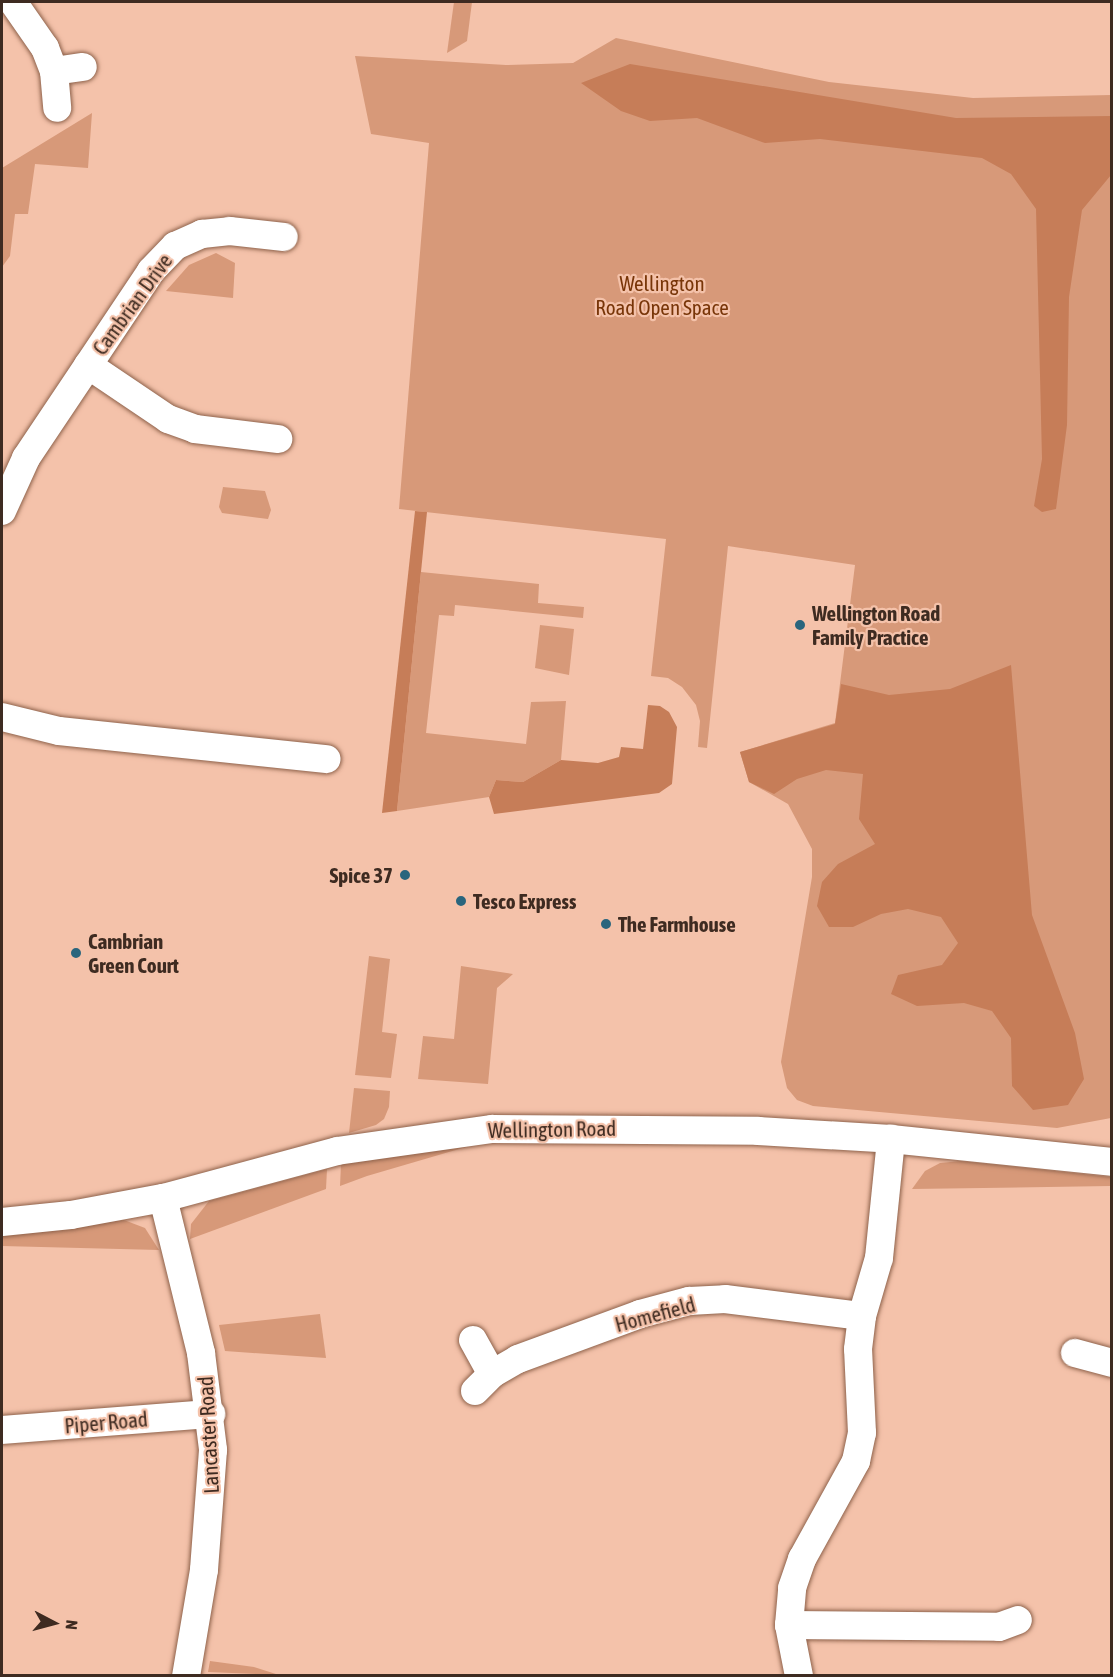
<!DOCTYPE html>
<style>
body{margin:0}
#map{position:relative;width:1113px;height:1677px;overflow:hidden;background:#f4c2aa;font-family:"Asap Condensed",sans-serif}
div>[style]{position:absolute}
.green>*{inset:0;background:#d79979}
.forest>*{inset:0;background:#c67d58}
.roads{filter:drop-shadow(0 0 2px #8e624b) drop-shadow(0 0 2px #8e624b)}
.street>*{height:28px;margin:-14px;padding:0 14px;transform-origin:14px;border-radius:14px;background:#fff}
.dots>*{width:16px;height:16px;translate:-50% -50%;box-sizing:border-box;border:3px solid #f4c2aa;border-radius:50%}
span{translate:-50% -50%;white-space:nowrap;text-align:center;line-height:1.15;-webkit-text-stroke:4.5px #f4c2aa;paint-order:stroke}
.park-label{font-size:21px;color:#783508}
.street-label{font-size:21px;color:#3e2b21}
.poi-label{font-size:21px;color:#3e2b21;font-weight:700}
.left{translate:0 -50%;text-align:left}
.right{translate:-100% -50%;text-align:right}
.frame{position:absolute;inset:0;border:3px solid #3e2b21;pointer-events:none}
.north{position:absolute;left:24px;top:1593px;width:60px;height:60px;-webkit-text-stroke:4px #f4c2aa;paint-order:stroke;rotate:96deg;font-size:16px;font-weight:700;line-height:24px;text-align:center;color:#3e2b21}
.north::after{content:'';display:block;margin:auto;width:21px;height:27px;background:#3e2b21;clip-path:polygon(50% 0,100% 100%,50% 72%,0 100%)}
</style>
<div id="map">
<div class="green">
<i style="clip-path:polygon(454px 2px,472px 2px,467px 41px,447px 53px)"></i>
<i style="clip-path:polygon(616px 38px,829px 82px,973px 98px,1111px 95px,1111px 1118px,1057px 1128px,813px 1106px,797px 1100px,787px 1088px,781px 1062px,812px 877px,812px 849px,788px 804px,749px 782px,740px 752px,835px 723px,855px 565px,728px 546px,707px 748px,698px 747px,700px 721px,696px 705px,682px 687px,668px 678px,651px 676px,666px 539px,399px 509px,429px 143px,371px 134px,355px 56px,506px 65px,573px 63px)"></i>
<i style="clip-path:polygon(92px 113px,88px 168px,35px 164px,28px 214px,15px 214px,10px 256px,2px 267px,2px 168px)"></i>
<i style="clip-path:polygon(216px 253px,235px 263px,233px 298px,166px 291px,189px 265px)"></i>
<i style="clip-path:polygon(223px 487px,265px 491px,271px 510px,268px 519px,222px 513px,219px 507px)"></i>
<i style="clip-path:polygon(421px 572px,539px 584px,538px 603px,584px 607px,583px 618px,455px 605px,454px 616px,439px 615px,426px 733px,526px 744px,531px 702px,566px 701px,561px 760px,523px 782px,496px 780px,489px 797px,397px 811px)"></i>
<i style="clip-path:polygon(540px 625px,574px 629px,569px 675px,535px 668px)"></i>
<i style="clip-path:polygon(369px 956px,390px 959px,382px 1032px,397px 1034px,391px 1078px,355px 1075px)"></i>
<i style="clip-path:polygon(461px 966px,513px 974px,497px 988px,488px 1084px,418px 1079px,423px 1036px,454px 1039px)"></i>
<i style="clip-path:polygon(354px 1088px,390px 1091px,389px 1107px,384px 1119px,376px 1125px,349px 1133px)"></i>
<i style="clip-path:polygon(483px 1142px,367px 1176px,340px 1186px,341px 1164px)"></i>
<i style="clip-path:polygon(961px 1161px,1111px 1177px,1110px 1186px,912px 1189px,925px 1171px,940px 1163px)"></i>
<i style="clip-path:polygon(327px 1169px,326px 1189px,190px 1239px,191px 1224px,209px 1201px)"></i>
<i style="clip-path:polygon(124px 1220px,145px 1228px,159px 1250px,2px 1246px,2px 1236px)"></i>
<i style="clip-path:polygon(320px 1314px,326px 1358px,225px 1351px,219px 1325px)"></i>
<i style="clip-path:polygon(210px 1661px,254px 1667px,279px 1675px,208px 1672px)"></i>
</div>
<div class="forest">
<i style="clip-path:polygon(630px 64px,956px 118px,1111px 116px,1111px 175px,1082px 210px,1069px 297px,1067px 425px,1056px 509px,1042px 512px,1034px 506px,1042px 459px,1036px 209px,1011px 174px,982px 158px,820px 139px,765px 143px,697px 118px,650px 121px,621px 111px,581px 83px)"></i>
<i style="clip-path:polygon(415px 511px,427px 512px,397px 811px,382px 813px)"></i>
<i style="clip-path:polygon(1011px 665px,1032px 915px,1075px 1033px,1084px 1079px,1068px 1105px,1033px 1110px,1012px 1086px,1011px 1038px,992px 1011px,964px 1003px,917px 1006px,891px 994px,898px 975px,942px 965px,958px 943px,941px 917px,908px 909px,881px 914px,853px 927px,829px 927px,817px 906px,822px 882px,838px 864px,875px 844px,859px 819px,863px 774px,826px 770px,797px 779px,774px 794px,749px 782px,740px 752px,835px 724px,841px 684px,889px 695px,950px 689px)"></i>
<i style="clip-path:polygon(648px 705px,660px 706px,669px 712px,677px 727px,672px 784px,659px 793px,494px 814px,489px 797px,496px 780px,523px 782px,561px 760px,598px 763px,619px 757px,621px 747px,643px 749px)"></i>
</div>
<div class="roads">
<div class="street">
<i style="left:13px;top:2px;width:56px;rotate:55.2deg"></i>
<i style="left:45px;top:48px;width:25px;rotate:69deg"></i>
<i style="left:54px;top:71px;width:37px;rotate:85deg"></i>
<i style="left:54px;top:71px;width:29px;rotate:-8deg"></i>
<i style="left:88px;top:365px;width:97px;rotate:34deg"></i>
<i style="left:168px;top:419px;width:29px;rotate:20deg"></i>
<i style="left:195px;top:429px;width:84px;rotate:6.9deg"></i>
<i style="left:2px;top:511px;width:58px;rotate:-65.6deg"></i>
<i style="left:26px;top:458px;width:225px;rotate:-56.2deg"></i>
<i style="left:151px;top:271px;width:35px;rotate:-46deg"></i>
<i style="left:175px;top:246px;width:30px;rotate:-24deg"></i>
<i style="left:202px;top:234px;width:28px;rotate:-6deg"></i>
<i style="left:230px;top:231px;width:54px;rotate:6.3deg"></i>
<i style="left:2px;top:717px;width:59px;rotate:13.8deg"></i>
<i style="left:59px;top:731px;width:269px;rotate:6deg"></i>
<i style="left:163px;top:1198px;width:160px;rotate:76.2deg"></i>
<i style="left:201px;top:1353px;width:98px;rotate:82.9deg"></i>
<i style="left:213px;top:1450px;width:120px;rotate:94.3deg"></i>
<i style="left:204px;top:1570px;width:108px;rotate:99.6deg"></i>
<i style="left:2px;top:1222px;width:69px;rotate:-5.8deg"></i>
<i style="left:71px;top:1215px;width:94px;rotate:-10.5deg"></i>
<i style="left:163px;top:1198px;width:180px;rotate:-15.1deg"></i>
<i style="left:337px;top:1151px;width:157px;rotate:-8.1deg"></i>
<i style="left:492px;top:1129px;width:266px;rotate:0.4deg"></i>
<i style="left:758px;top:1131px;width:133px;rotate:3.4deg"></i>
<i style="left:891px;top:1139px;width:222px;rotate:5.9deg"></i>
<i style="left:473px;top:1340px;width:39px;rotate:61deg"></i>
<i style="left:1075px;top:1353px;width:38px;rotate:15deg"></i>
<i style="left:475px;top:1391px;width:24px;rotate:-45deg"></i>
<i style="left:492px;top:1374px;width:30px;rotate:-30deg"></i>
<i style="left:518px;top:1359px;width:130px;rotate:-20.2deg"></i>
<i style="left:640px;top:1314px;width:51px;rotate:-14.9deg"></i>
<i style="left:689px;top:1301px;width:36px;rotate:-3deg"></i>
<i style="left:725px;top:1299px;width:138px;rotate:7.1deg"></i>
<i style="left:2px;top:1430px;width:210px;rotate:-4.4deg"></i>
<i style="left:789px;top:1625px;width:210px;rotate:0.5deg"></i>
<i style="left:999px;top:1627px;width:20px;rotate:-20deg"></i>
<i style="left:799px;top:1676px;width:52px;rotate:-101.1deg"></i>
<i style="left:789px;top:1625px;width:37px;rotate:-85deg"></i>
<i style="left:792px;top:1588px;width:31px;rotate:-71deg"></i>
<i style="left:802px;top:1559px;width:112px;rotate:-61.1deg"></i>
<i style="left:856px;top:1461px;width:29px;rotate:-78deg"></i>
<i style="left:862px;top:1433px;width:84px;rotate:-92.7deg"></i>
<i style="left:858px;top:1349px;width:33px;rotate:-83deg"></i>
<i style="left:862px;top:1316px;width:60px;rotate:-73.7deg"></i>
<i style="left:879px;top:1258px;width:120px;rotate:-84.2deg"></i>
</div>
</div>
<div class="dots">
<i style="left:800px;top:625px;background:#29657d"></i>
<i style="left:405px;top:875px;background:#29657d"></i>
<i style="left:461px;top:901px;background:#29657d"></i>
<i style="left:606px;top:924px;background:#29657d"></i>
<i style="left:76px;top:953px;background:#29657d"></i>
</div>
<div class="park-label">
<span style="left:662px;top:295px">Wellington<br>Road Open Space</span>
</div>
<div class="street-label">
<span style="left:132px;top:304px;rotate:-54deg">Cambrian Drive</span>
<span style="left:552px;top:1129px;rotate:-1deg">Wellington Road</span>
<span style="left:655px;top:1314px;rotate:-15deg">Homefield</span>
<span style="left:106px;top:1422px;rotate:-5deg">Piper Road</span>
<span style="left:208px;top:1435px;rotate:-93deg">Lancaster Road</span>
</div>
<div class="poi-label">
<span class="left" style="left:812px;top:625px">Wellington Road<br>Family Practice</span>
<span class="right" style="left:393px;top:875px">Spice 37</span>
<span class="left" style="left:473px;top:901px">Tesco Express</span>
<span class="left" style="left:618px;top:924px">The Farmhouse</span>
<span class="left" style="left:88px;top:953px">Cambrian<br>Green Court</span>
</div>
<div class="frame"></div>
<div class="north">N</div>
</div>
